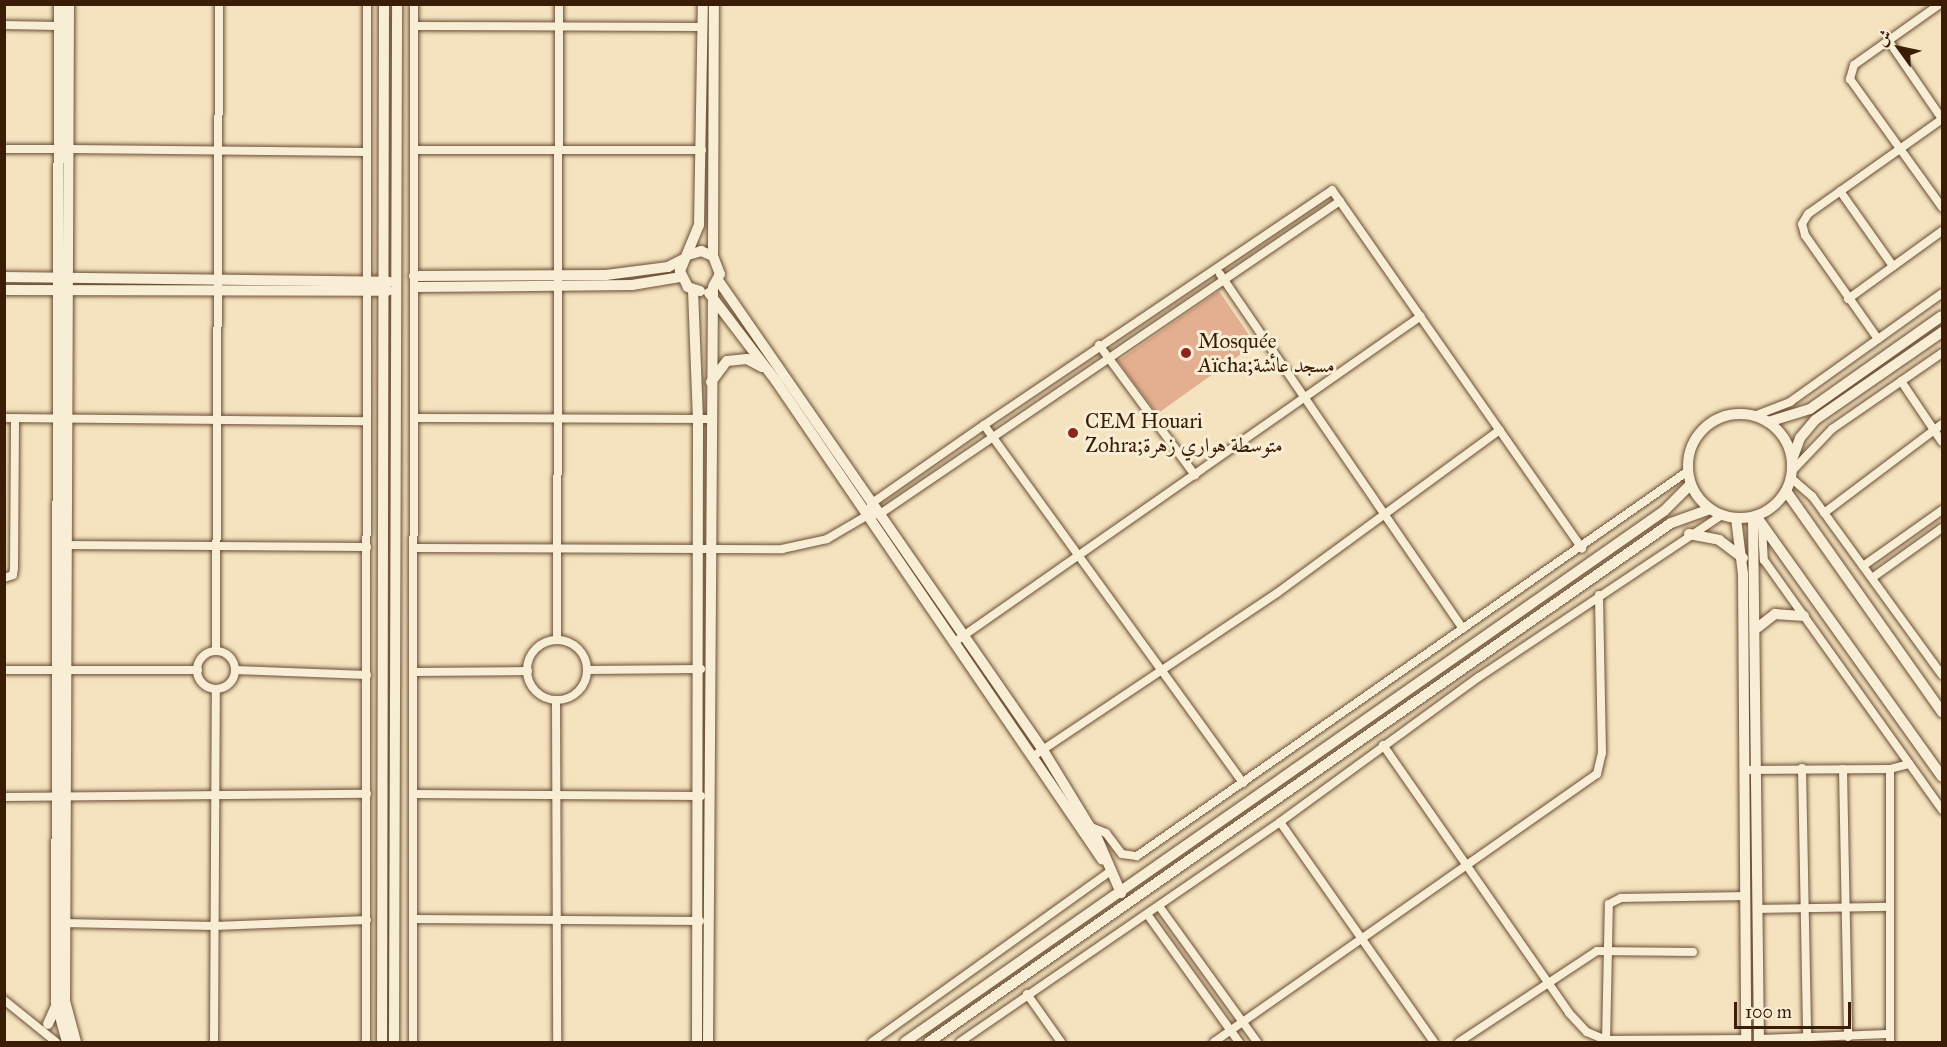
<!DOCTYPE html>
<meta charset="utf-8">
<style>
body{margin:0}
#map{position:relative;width:1947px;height:1047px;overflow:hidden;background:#f5e3bf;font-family:"IM FELL Great Primer",Amiri,serif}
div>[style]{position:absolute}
.building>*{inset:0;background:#e4ae90}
.roads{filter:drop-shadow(0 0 2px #6a4e35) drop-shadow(0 0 2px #6a4e35)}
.street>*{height:8px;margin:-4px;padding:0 4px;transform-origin:4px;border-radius:4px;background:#f8edd5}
.street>.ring{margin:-4px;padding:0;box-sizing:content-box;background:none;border:8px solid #f8edd5;border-radius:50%}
.secondary>*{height:10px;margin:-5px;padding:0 5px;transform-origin:5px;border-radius:5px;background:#f8edd5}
.secondary>.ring{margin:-5px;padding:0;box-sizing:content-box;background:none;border:10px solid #f8edd5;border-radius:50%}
.dots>*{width:16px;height:16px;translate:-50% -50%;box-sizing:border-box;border:3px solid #f8edd5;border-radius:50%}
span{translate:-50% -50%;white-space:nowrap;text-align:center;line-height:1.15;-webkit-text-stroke:6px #f8edd5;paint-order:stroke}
.poi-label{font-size:21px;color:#3b1c07}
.left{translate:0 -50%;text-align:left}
.frame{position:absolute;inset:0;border:6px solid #3b1c07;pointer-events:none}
.north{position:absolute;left:1869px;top:18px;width:60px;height:60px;-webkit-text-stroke:4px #f8edd5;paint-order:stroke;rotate:303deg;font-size:16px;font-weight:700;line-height:24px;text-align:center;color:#3b1c07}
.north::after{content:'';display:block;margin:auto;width:21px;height:27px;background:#3b1c07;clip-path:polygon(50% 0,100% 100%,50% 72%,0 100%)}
.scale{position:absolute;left:1734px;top:1002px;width:117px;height:27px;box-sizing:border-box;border:3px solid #3b1c07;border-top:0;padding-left:8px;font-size:18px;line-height:21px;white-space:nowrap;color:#3b1c07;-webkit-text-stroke:4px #f8edd5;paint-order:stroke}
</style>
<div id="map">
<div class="building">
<i style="clip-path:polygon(1219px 291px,1255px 344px,1157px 414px,1118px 361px)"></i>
</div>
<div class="roads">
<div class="street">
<i style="left:1940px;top:4px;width:105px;rotate:144.7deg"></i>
<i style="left:1854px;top:65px;width:15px;rotate:106deg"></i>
<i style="left:1850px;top:79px;width:158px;rotate:54.3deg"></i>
<i style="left:4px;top:25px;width:55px;rotate:1deg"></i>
<i style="left:414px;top:26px;width:289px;rotate:0.2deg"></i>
<i style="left:1888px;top:40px;width:96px;rotate:55.6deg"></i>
<i style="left:4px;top:149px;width:51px"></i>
<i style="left:69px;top:149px;width:298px;rotate:0.6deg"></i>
<i style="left:414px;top:150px;width:288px"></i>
<i style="left:1840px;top:191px;width:92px;rotate:54.8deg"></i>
<i style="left:1340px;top:201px;width:556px;rotate:145.77deg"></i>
<i style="left:880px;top:514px;width:12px;rotate:175deg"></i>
<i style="left:868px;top:515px;width:13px;rotate:-72deg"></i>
<i style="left:872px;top:503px;width:136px;rotate:-34.9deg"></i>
<i style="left:984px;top:425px;width:420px;rotate:-34deg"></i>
<i style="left:1332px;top:190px;width:437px;rotate:55.1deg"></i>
<i style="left:1220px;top:274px;width:430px;rotate:55.6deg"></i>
<i style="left:1848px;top:299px;width:116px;rotate:-35.9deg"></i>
<i style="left:1878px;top:339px;width:127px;rotate:-125.1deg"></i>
<i style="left:1805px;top:235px;width:11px;rotate:-105deg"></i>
<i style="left:1802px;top:224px;width:12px;rotate:-59deg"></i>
<i style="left:1808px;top:214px;width:164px;rotate:-35.3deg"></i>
<i style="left:1099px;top:345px;width:162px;rotate:53.6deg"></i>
<i style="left:1901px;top:381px;width:73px;rotate:56.1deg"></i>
<i style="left:1754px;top:416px;width:39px;rotate:-21deg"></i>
<i style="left:1790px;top:402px;width:187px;rotate:-35.6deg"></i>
<i style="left:4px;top:418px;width:363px;rotate:0.5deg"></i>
<i style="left:414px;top:418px;width:295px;rotate:0.2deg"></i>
<i style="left:984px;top:425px;width:442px;rotate:54.1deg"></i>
<i style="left:1792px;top:471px;width:58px;rotate:-46.4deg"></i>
<i style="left:1832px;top:429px;width:134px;rotate:-34.6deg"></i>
<i style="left:1791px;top:478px;width:28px;rotate:41deg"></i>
<i style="left:1812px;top:496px;width:221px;rotate:54deg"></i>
<i style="left:1824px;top:513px;width:148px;rotate:-37deg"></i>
<i style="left:1762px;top:526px;width:34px;rotate:87deg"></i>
<i style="left:1764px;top:560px;width:307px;rotate:54.5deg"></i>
<i style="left:63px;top:545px;width:304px;rotate:0.4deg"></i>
<i style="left:414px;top:548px;width:368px;rotate:0.2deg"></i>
<i style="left:782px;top:549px;width:46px;rotate:-12.5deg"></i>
<i style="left:827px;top:539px;width:48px;rotate:-30.3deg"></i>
<i style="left:1863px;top:566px;width:97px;rotate:-35.3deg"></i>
<i style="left:4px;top:578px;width:9px;rotate:-18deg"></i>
<i style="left:13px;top:575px;width:7px;rotate:-82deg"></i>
<i style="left:14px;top:568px;width:150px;rotate:-89.6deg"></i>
<i style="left:1872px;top:578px;width:86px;rotate:-35.5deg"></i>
<i style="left:557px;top:640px;width:636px;rotate:-89.82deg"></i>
<i class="ring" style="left:527px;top:640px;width:52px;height:52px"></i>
<i style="left:956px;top:641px;width:567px;rotate:-34.95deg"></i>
<i style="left:216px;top:651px;width:647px;rotate:-89.73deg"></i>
<i class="ring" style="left:197px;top:651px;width:30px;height:30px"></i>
<i style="left:4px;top:670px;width:194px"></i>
<i style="left:235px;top:670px;width:132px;rotate:2.2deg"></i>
<i style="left:587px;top:670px;width:114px;rotate:-0.5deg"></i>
<i style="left:413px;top:672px;width:115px;rotate:-0.5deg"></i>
<i style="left:556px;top:700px;width:342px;rotate:89.8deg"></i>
<i style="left:1383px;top:745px;width:326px;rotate:55.2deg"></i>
<i style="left:1569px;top:1013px;width:26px;rotate:47deg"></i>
<i style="left:1587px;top:1032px;width:21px;rotate:23deg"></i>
<i style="left:1606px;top:1040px;width:140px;rotate:-0.4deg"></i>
<i style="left:1035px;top:755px;width:291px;rotate:-33.8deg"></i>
<i style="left:1277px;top:593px;width:276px;rotate:-36.2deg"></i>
<i style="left:1802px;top:768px;width:271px;rotate:88.9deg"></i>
<i style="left:1843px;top:769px;width:268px;rotate:88.9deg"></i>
<i style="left:1744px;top:770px;width:146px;rotate:-0.4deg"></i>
<i style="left:1890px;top:769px;width:20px;rotate:-15deg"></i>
<i style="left:413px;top:794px;width:288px;rotate:0.4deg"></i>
<i style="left:4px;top:797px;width:363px;rotate:-0.5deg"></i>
<i style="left:1280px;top:822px;width:269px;rotate:55deg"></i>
<i style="left:1091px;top:827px;width:16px;rotate:22deg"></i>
<i style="left:1106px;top:833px;width:26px;rotate:53deg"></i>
<i style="left:1122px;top:854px;width:15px;rotate:8deg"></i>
<i style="left:1137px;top:856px;width:672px;rotate:-34.94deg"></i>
<i style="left:1159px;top:906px;width:168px;rotate:54.2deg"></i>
<i style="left:1758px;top:909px;width:132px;rotate:-0.9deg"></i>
<i style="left:1147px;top:914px;width:158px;rotate:54.3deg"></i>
<i style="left:413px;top:919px;width:287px;rotate:0.4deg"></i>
<i style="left:62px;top:923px;width:153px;rotate:1.1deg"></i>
<i style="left:215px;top:926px;width:152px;rotate:-2.3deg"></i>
<i style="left:1027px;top:994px;width:59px;rotate:54.7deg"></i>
<i style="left:4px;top:1000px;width:67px;rotate:38.9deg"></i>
<i style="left:1759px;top:1039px;width:131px;rotate:-2.2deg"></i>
<i style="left:214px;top:1042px;width:353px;rotate:-89.7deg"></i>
<i style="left:366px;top:1042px;width:1038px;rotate:-89.94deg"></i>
<i style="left:413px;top:1042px;width:1038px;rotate:-89.94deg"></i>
<i style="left:872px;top:1042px;width:294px;rotate:-35.6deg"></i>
<i style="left:960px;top:1042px;width:388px;rotate:-34.5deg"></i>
<i style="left:1280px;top:822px;width:246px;rotate:-36.1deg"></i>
<i style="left:1479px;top:677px;width:292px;rotate:-33.7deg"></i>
<i style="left:1214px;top:1042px;width:467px;rotate:-35deg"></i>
<i style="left:1597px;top:774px;width:22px;rotate:-77deg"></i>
<i style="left:1602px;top:753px;width:158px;rotate:-91.1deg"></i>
<i style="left:1459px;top:1042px;width:165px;rotate:-33.4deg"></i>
<i style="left:1597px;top:951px;width:96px;rotate:0.6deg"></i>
<i style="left:1606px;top:1042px;width:138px;rotate:-88.8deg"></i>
<i style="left:1609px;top:904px;width:13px;rotate:-27deg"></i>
<i style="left:1621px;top:898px;width:125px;rotate:-0.9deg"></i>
<i style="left:1890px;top:1042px;width:273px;rotate:-90deg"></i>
</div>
<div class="secondary">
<i style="left:59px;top:4px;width:998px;rotate:90.17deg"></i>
<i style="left:56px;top:1002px;width:41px;rotate:74.6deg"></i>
<i style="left:69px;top:4px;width:997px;rotate:90.23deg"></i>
<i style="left:65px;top:1001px;width:42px;rotate:75deg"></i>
<i style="left:688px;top:255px;width:14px;rotate:-17deg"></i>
<i style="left:701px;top:251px;width:13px;rotate:23deg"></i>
<i style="left:713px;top:256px;width:19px;rotate:69deg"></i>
<i style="left:720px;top:274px;width:13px;rotate:119deg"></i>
<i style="left:713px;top:256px;width:252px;rotate:-89.8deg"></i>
<i style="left:414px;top:276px;width:192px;rotate:-0.3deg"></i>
<i style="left:606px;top:275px;width:63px;rotate:-7.4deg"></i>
<i style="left:668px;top:267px;width:18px;rotate:-27deg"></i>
<i style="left:4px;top:277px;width:385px;rotate:0.7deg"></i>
<i style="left:718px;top:280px;width:571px;rotate:55.34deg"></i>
<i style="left:1043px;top:750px;width:105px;rotate:58.6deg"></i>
<i style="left:1098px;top:840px;width:58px;rotate:66.5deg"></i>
<i style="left:415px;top:287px;width:217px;rotate:-0.5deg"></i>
<i style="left:632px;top:285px;width:50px;rotate:-9.3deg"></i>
<i style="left:4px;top:290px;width:384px;rotate:0.1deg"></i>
<i style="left:693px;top:290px;width:129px;rotate:87.8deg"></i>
<i style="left:698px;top:419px;width:623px;rotate:90.09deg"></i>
<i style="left:700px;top:291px;width:13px;rotate:-162deg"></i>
<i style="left:688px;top:287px;width:18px;rotate:-117deg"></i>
<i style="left:680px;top:271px;width:50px;rotate:-67.6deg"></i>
<i style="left:699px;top:225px;width:221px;rotate:-89deg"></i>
<i style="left:709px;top:293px;width:111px;rotate:52.7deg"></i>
<i style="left:776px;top:381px;width:579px;rotate:55.71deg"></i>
<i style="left:711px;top:382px;width:26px;rotate:-53deg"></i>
<i style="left:727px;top:361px;width:20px;rotate:-6deg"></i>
<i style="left:747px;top:359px;width:17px;rotate:28deg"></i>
<i class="ring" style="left:1688px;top:414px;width:94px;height:94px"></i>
<i style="left:1768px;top:422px;width:44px;rotate:-17.2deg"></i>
<i style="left:1810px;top:409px;width:161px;rotate:-35.2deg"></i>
<i style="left:1792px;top:460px;width:23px;rotate:-70deg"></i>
<i style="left:1800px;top:438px;width:23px;rotate:-50deg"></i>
<i style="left:1815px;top:420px;width:155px;rotate:-34.7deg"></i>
<i style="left:1786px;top:491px;width:271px;rotate:54.8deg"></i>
<i style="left:1756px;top:516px;width:320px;rotate:54.5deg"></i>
<i style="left:1753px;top:517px;width:525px;rotate:89.35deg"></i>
<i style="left:1736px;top:518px;width:56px;rotate:82.9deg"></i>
<i style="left:1743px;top:574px;width:468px;rotate:89.6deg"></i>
<i style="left:1689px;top:534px;width:31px;rotate:11deg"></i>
<i style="left:1719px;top:540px;width:30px;rotate:37deg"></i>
<i style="left:1757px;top:628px;width:23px;rotate:-38deg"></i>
<i style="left:1775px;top:614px;width:29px;rotate:4deg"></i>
<i style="left:48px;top:1024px;width:20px;rotate:-66deg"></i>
<i style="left:382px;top:1042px;width:1038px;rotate:-89.89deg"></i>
<i style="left:394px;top:1042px;width:1038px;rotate:-89.83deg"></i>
<i style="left:708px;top:1042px;width:755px;rotate:-89.62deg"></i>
<i style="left:905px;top:1042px;width:926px;rotate:-34.98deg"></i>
<i style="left:1664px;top:511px;width:38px;rotate:-45deg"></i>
<i style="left:929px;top:1042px;width:905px;rotate:-34.97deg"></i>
<i style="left:1671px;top:523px;width:41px;rotate:-19.7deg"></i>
</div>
</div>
<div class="dots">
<i style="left:1186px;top:353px;background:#8f2418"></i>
<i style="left:1073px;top:433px;background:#8f2418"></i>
</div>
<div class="poi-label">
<span class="left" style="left:1198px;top:353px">Mosquée<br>Aïcha;مسجد عائشة</span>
<span class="left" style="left:1085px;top:433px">CEM Houari<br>Zohra;متوسطة هواري زهرة</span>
</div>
<div class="frame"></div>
<div class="north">ش</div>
<div class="scale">100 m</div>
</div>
